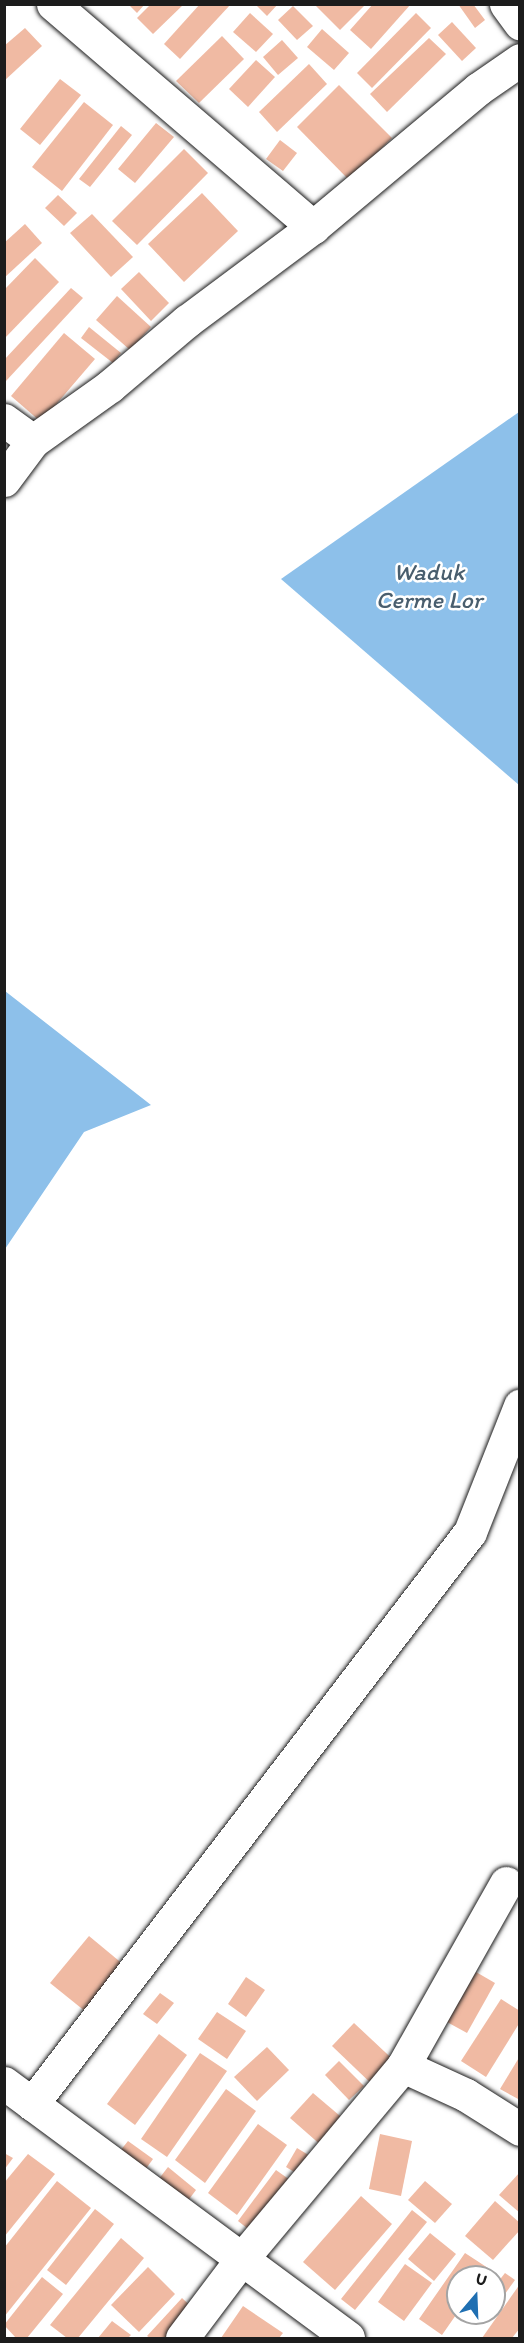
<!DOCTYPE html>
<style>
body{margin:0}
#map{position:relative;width:524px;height:2343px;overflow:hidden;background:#fff;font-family:Itim,sans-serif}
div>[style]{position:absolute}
.water>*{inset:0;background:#8dc0ea}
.building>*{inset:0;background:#f0baa3}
.roads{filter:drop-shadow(0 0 2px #1c1c1c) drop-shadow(0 0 2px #1c1c1c)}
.minor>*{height:33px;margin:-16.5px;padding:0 16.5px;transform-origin:16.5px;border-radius:16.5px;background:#fff}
.secondary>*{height:33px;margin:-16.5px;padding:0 16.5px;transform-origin:16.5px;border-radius:16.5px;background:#fff}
span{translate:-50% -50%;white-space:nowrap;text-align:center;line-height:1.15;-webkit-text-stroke:5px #fff;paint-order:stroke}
.water-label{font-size:24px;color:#495e6e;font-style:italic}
.frame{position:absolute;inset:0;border:6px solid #1c1c1c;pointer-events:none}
.north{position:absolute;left:446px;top:2265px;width:60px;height:60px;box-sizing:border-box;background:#fff;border:2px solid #a4a4a4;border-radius:50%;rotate:19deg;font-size:16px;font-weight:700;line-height:24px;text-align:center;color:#1c1c1c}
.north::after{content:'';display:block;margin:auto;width:21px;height:27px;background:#1f6fb2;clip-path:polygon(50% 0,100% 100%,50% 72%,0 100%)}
</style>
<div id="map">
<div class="water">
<i style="clip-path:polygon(519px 412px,519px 785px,281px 579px)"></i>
<i style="clip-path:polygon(5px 991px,151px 1105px,84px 1132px,5px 1249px)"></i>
</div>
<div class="building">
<i style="clip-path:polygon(128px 4px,145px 4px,137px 13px)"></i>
<i style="clip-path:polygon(151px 4px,184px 4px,153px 34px,137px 18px)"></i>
<i style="clip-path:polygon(200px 4px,231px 4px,180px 59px,164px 44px)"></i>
<i style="clip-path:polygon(255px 4px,278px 4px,267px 16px)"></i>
<i style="clip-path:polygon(314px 4px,366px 4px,340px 30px)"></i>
<i style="clip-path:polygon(373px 4px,411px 4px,371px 49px,350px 30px)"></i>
<i style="clip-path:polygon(458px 4px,473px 4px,485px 20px,475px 28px)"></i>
<i style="clip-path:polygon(293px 6px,313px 26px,297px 40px,278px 20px)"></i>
<i style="clip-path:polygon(250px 13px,273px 34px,256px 52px,233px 32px)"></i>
<i style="clip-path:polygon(416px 13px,431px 28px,372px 88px,357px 73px)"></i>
<i style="clip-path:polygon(452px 22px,476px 48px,462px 61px,438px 35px)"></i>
<i style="clip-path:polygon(25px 28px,42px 46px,4px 81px,4px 46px)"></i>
<i style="clip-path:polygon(322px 29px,349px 53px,334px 70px,307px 47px)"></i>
<i style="clip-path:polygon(222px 36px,244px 59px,199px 103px,176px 81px)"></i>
<i style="clip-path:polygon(429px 38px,446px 54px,387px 112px,370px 94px)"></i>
<i style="clip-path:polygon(282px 40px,298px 58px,278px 75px,263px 57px)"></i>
<i style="clip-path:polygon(256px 60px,275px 77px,248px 107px,229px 89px)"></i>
<i style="clip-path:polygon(309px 64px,327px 84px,277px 132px,259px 112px)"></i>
<i style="clip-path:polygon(60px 79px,81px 95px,40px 145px,20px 129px)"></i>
<i style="clip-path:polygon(339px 85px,392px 138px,349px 180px,297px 127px)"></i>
<i style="clip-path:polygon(84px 102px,113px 125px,62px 191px,32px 167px)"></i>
<i style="clip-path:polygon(156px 123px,174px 137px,135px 183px,118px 169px)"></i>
<i style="clip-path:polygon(121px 126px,132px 135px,90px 187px,79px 179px)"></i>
<i style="clip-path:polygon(280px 140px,297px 153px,283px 171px,266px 159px)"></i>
<i style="clip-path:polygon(184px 149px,208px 173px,137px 245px,112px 221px)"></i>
<i style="clip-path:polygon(202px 193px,238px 231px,184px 282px,148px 244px)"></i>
<i style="clip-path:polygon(58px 195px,77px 213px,64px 226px,45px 208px)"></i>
<i style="clip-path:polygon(92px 214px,133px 257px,111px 277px,70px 233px)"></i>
<i style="clip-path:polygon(25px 224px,42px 243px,4px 278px,4px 243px)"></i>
<i style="clip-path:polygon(35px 258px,59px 282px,4px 339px,4px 290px)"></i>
<i style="clip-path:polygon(139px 272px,169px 303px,151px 321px,121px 289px)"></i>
<i style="clip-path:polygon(71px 288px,83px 298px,6px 381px,4px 360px)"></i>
<i style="clip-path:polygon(117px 296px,151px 327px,130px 350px,96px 320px)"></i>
<i style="clip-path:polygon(89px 327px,121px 353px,113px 363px,81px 338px)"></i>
<i style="clip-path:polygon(64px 333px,95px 359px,41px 422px,11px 396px)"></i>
<i style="clip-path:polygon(89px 1936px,130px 1970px,91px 2016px,50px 1983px)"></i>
<i style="clip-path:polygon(476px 1972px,495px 1983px,467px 2033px,447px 2022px)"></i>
<i style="clip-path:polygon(246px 1977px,265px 1990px,246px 2017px,228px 2004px)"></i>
<i style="clip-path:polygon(160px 1993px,174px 2003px,157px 2024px,143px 2014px)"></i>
<i style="clip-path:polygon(501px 1999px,520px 2011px,520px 2022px,486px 2077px,461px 2061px)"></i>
<i style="clip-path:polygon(217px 2012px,246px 2031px,227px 2059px,198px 2039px)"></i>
<i style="clip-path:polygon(354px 2023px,401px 2067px,379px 2091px,332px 2046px)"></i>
<i style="clip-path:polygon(159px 2034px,187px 2055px,135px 2125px,107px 2104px)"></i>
<i style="clip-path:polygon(267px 2047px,289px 2070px,257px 2101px,234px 2077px)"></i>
<i style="clip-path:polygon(200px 2053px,227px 2071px,167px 2157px,141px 2139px)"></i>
<i style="clip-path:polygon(520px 2056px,520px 2100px,500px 2089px)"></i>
<i style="clip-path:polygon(339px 2061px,364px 2086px,349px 2100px,325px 2075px)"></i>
<i style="clip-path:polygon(226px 2089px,256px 2111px,205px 2183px,175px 2160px)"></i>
<i style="clip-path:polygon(313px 2093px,346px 2121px,323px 2147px,290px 2118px)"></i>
<i style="clip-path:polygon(258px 2124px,287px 2145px,237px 2215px,208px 2193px)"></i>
<i style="clip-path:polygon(380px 2134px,412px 2141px,401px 2196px,369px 2189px)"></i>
<i style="clip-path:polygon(128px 2141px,153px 2159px,142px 2174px,116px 2156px)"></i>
<i style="clip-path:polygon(297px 2148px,315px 2159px,304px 2178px,286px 2167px)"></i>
<i style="clip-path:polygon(4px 2153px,13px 2158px,4px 2170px)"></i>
<i style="clip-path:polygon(28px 2154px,55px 2174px,4px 2237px,4px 2183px)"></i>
<i style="clip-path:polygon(168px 2167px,196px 2190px,187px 2202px,158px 2180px)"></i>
<i style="clip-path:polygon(276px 2170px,290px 2180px,252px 2232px,238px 2221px)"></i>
<i style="clip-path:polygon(520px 2172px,520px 2213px,499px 2195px)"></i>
<i style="clip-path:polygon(57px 2181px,91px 2208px,4px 2317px,4px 2248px)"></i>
<i style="clip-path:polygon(425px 2181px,452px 2204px,435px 2223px,408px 2200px)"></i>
<i style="clip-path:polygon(361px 2196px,392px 2224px,335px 2290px,303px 2262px)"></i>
<i style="clip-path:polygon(495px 2201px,520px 2223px,520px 2230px,493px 2260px,465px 2236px)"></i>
<i style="clip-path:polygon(95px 2209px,114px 2224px,66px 2285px,47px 2270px)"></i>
<i style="clip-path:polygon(412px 2210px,427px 2222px,355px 2310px,341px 2299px)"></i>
<i style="clip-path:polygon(430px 2233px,456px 2254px,434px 2281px,408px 2259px)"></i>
<i style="clip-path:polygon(121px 2238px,144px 2258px,78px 2338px,67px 2338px,50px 2325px)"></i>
<i style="clip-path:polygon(465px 2253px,488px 2268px,482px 2277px,458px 2277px,458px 2312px,442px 2335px,419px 2319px)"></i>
<i style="clip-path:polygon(405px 2264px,432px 2283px,404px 2321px,378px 2302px)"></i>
<i style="clip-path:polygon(148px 2267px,175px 2294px,139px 2332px,111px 2305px)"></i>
<i style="clip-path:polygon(505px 2273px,515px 2280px,494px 2309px,494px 2287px)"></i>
<i style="clip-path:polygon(42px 2277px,63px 2294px,27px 2338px,16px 2338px,4px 2325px)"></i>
<i style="clip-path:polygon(520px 2284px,520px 2328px,512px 2338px,482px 2338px)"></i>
<i style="clip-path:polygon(182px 2298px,196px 2311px,170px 2338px,150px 2338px,147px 2336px)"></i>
<i style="clip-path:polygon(243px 2306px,283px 2333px,279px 2338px,221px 2338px)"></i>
<i style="clip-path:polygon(112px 2321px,131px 2335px,128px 2338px,98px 2338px)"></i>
</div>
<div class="roads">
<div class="minor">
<i style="left:53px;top:4px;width:343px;rotate:40.6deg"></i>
<i style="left:313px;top:227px;width:215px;rotate:-39.9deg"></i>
<i style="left:478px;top:89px;width:51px;rotate:-34.6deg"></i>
<i style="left:4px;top:420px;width:36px;rotate:36deg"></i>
<i style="left:4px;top:480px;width:49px;rotate:-53.4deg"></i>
<i style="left:33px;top:441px;width:95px;rotate:-35.5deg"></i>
<i style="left:110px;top:386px;width:101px;rotate:-40.2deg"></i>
<i style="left:187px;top:321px;width:157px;rotate:-36.7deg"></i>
<i style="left:403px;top:2066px;width:69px;rotate:24.7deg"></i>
<i style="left:466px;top:2095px;width:64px;rotate:32.2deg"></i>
<i style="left:4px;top:2083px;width:428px;rotate:36.5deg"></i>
<i style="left:32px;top:2104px;width:720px;rotate:-52.56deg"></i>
<i style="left:470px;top:1532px;width:136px;rotate:-68.4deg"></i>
<i style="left:182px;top:2338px;width:96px;rotate:-53deg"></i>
<i style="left:240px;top:2261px;width:254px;rotate:-50.1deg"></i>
<i style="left:403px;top:2066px;width:210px;rotate:-60.6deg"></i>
</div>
<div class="secondary">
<i style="left:506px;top:4px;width:24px;rotate:54deg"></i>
</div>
</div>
<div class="water-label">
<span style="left:429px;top:586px">Waduk<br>Cerme Lor</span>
</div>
<div class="frame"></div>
<div class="north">U</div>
</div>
